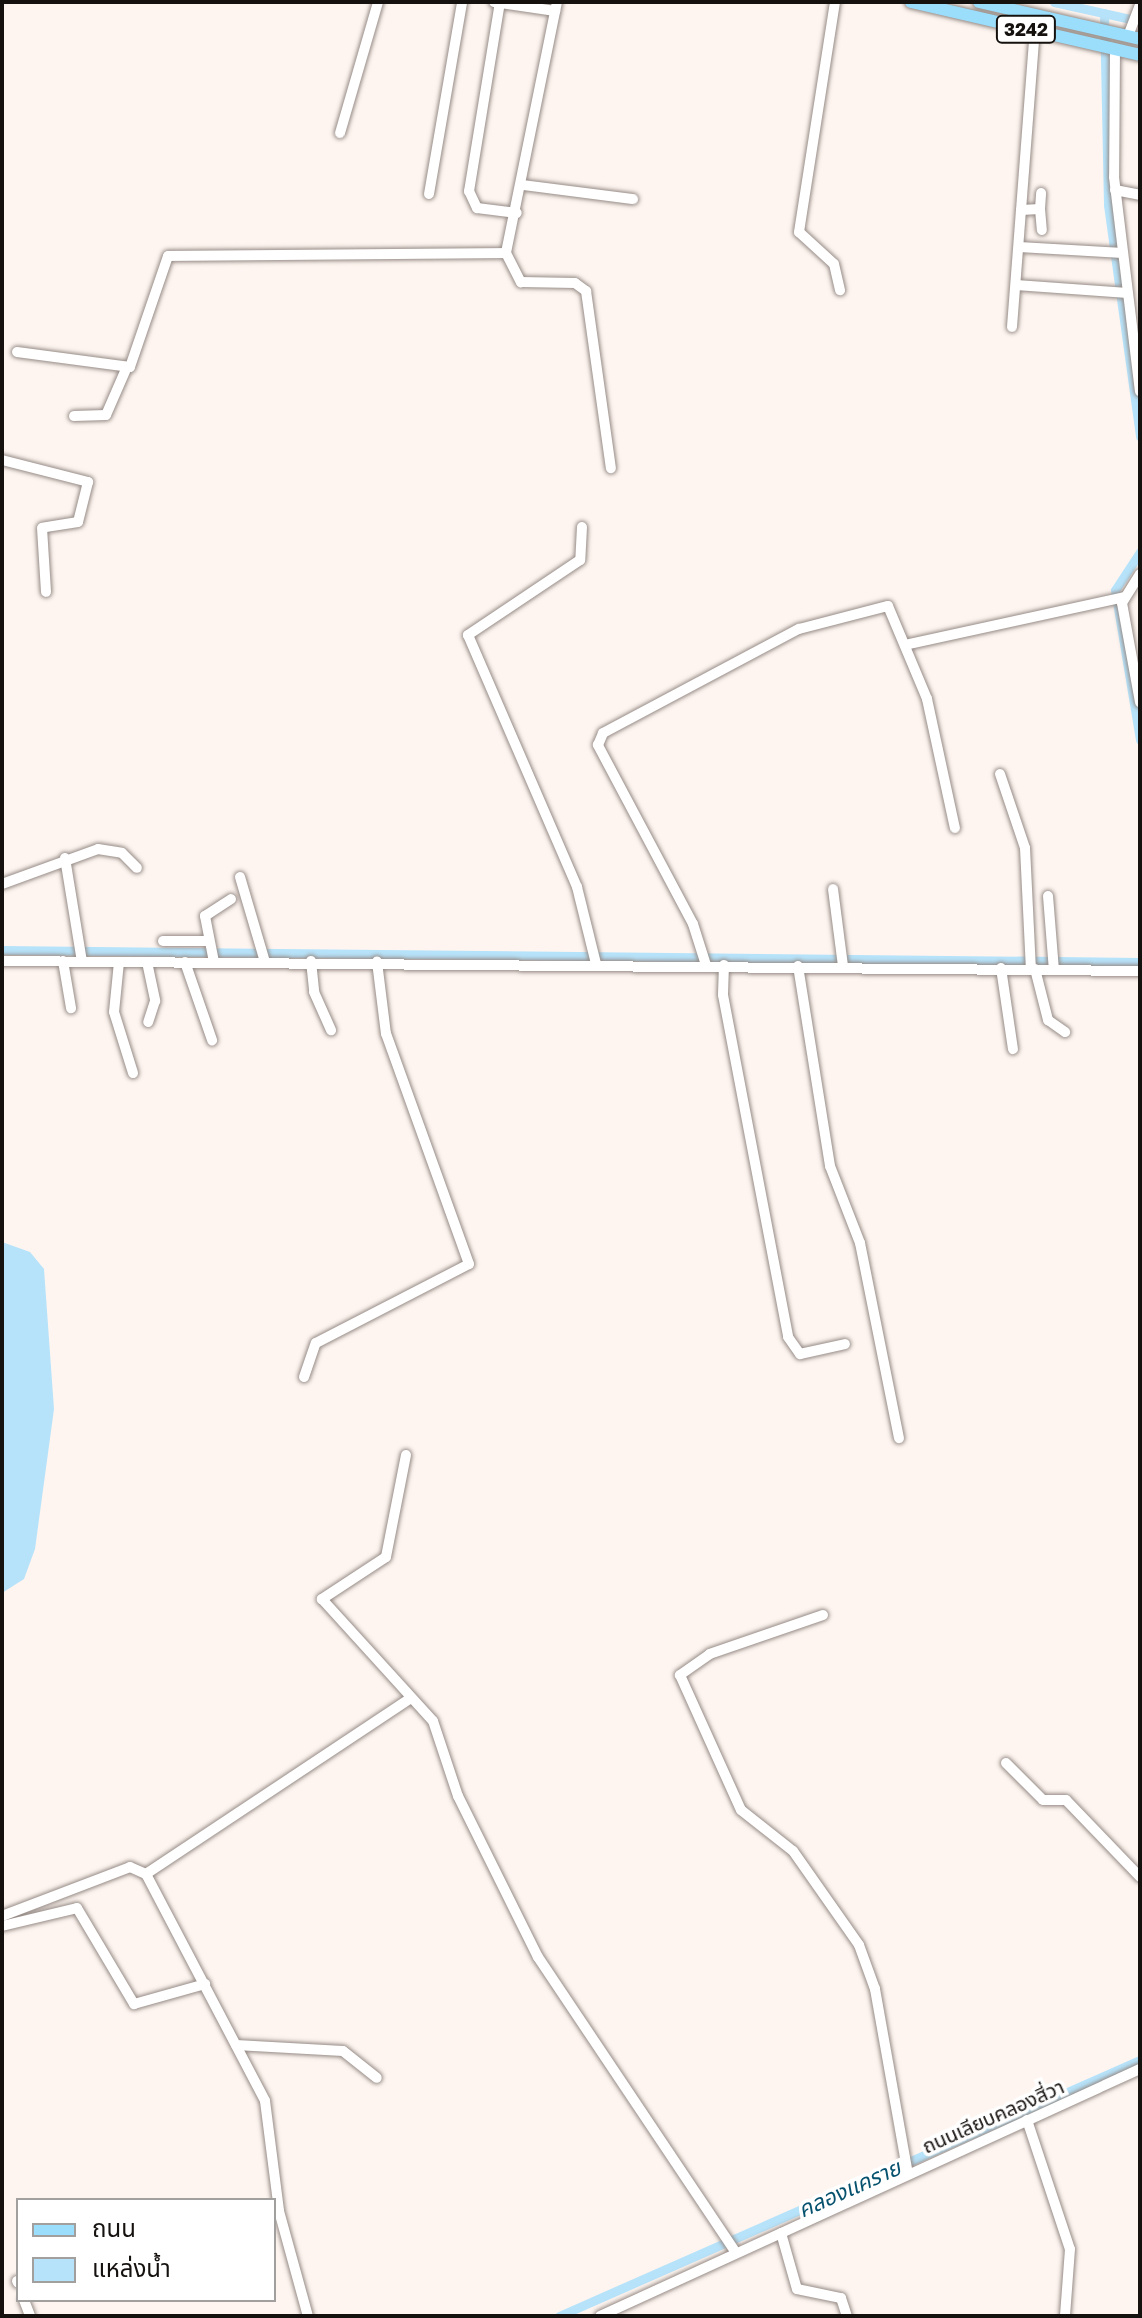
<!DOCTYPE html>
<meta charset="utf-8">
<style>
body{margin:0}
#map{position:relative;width:1142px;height:2318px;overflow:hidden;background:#fef5f0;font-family:"Golos Text","Noto Sans Thai",sans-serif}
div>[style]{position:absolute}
.water>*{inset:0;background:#b7e3fa}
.canal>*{height:9px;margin:-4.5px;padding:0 4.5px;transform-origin:4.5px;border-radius:4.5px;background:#b7e3fa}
.roads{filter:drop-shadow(0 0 2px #968b86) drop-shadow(0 0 2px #968b86)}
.minor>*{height:10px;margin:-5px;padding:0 5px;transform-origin:5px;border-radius:5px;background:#fff}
.major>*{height:12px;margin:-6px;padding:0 6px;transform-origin:6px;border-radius:6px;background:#9bdefc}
span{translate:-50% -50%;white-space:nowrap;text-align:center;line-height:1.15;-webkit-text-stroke:7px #fff;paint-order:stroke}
.shield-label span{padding:2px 6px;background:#fff;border:2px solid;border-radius:6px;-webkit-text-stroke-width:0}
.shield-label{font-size:18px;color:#15110f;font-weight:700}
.street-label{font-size:20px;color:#15110f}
.water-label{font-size:22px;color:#06516d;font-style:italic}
.frame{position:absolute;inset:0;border:4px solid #15110f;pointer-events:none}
.legend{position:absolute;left:16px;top:2198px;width:260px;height:104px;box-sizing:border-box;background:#fff;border:2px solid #a1a09f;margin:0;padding:10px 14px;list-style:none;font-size:24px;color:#15110f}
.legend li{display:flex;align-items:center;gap:16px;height:40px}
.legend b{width:40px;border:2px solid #a1a09f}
</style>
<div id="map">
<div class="water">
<i style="clip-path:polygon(2px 1242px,30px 1252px,44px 1269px,54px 1409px,35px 1549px,24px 1579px,2px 1593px)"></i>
</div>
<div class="canal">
<i style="left:1054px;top:2px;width:88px;rotate:12.5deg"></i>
<i style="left:1104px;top:13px;width:192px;rotate:88.8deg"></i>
<i style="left:1108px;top:205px;width:234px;rotate:82.1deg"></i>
<i style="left:1140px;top:552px;width:45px;rotate:123.3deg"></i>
<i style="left:1115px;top:590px;width:152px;rotate:80.5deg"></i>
<i style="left:2px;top:950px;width:1138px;rotate:0.6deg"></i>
<i style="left:559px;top:2316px;width:635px;rotate:-23.78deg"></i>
</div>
<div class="roads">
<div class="minor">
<i style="left:494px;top:2px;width:62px;rotate:8.4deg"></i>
<i style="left:500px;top:2px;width:192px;rotate:99.3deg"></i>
<i style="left:469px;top:191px;width:19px;rotate:65deg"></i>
<i style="left:477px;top:208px;width:40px;rotate:7.1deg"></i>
<i style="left:557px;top:2px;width:256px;rotate:101.5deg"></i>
<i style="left:506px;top:253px;width:33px;rotate:63deg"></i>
<i style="left:521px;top:282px;width:54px;rotate:1.1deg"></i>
<i style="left:575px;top:283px;width:14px;rotate:36deg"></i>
<i style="left:586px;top:291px;width:179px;rotate:82deg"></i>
<i style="left:835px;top:2px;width:233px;rotate:98.9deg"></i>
<i style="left:799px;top:232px;width:47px;rotate:42.4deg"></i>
<i style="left:834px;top:264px;width:27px;rotate:77deg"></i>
<i style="left:1128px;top:36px;width:33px;rotate:-69deg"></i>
<i style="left:1115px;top:49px;width:128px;rotate:90.4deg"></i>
<i style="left:1114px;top:177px;width:216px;rotate:83.1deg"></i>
<i style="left:340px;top:133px;width:136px;rotate:-73.8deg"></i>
<i style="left:523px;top:185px;width:111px;rotate:7.3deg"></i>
<i style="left:1115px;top:190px;width:25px;rotate:11deg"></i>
<i style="left:429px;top:194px;width:195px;rotate:-80.2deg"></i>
<i style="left:1040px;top:209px;width:21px;rotate:85deg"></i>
<i style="left:1021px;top:210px;width:19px;rotate:-3deg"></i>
<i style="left:1040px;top:209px;width:16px;rotate:-86deg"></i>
<i style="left:1019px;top:247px;width:104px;rotate:3.3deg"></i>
<i style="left:1016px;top:285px;width:112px;rotate:4.1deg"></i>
<i style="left:1012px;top:327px;width:297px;rotate:-85.6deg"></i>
<i style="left:17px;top:352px;width:114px;rotate:7.6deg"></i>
<i style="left:130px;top:367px;width:117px;rotate:-71.1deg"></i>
<i style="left:168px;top:256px;width:338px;rotate:-0.5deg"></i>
<i style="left:74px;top:416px;width:32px;rotate:-2deg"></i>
<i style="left:106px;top:415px;width:50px;rotate:-66.5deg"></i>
<i style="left:2px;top:460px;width:89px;rotate:14.3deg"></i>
<i style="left:88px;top:482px;width:41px;rotate:104deg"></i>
<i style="left:78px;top:522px;width:36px;rotate:171deg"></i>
<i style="left:42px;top:528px;width:64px;rotate:86.4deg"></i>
<i style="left:582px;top:527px;width:33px;rotate:93deg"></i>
<i style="left:580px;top:560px;width:135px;rotate:146.2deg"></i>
<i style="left:468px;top:635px;width:275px;rotate:66.6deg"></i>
<i style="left:577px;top:887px;width:79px;rotate:76.1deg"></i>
<i style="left:1140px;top:574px;width:34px;rotate:122deg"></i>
<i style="left:1122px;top:603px;width:101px;rotate:79.7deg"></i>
<i style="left:909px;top:644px;width:220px;rotate:-12.3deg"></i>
<i style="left:1000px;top:774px;width:78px;rotate:71.3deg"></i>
<i style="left:1025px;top:848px;width:121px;rotate:87.2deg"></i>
<i style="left:65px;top:858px;width:105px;rotate:80.7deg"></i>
<i style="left:240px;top:877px;width:89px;rotate:73.6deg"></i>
<i style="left:2px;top:884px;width:102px;rotate:-20deg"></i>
<i style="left:98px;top:849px;width:24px;rotate:9deg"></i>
<i style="left:122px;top:853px;width:21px;rotate:45deg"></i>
<i style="left:833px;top:889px;width:78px;rotate:82.6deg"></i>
<i style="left:1048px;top:896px;width:74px;rotate:85.4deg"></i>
<i style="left:163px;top:941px;width:46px"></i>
<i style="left:2px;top:961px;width:1138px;rotate:0.5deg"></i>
<i style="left:63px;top:961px;width:48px;rotate:80.3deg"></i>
<i style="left:311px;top:961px;width:31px;rotate:84deg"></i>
<i style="left:314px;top:992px;width:42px;rotate:65.9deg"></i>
<i style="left:119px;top:962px;width:50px;rotate:95.7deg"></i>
<i style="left:114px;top:1012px;width:64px;rotate:72.7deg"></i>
<i style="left:147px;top:962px;width:40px;rotate:78deg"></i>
<i style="left:155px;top:1001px;width:22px;rotate:108deg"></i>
<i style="left:185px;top:962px;width:83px;rotate:70.9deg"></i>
<i style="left:214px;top:962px;width:47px;rotate:-101.1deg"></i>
<i style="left:205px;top:916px;width:31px;rotate:-33deg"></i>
<i style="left:706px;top:965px;width:43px;rotate:-107.6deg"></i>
<i style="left:693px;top:924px;width:203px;rotate:-118deg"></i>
<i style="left:598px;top:745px;width:13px;rotate:-67deg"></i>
<i style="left:603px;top:733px;width:222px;rotate:-28deg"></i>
<i style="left:799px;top:629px;width:92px;rotate:-14.5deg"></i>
<i style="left:888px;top:606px;width:101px;rotate:67.2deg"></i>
<i style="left:927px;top:699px;width:132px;rotate:77.8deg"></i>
<i style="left:724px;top:965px;width:30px;rotate:92deg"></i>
<i style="left:723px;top:995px;width:348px;rotate:79.2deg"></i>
<i style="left:788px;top:1337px;width:21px;rotate:55deg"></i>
<i style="left:800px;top:1354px;width:46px;rotate:-12.5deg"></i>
<i style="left:798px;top:966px;width:203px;rotate:80.9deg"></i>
<i style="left:830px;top:1166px;width:83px;rotate:68.7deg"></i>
<i style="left:860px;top:1243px;width:199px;rotate:78.7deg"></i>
<i style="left:1001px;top:968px;width:82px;rotate:81.6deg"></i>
<i style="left:1035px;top:969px;width:53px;rotate:75.7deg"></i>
<i style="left:1048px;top:1020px;width:21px;rotate:35deg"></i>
<i style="left:304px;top:1377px;width:36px;rotate:-71deg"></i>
<i style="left:316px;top:1343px;width:172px;rotate:-27.3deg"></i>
<i style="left:469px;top:1264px;width:245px;rotate:-109.8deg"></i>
<i style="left:386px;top:1034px;width:73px;rotate:-97.1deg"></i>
<i style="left:406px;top:1455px;width:104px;rotate:101.1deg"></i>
<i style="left:386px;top:1557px;width:77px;rotate:146.7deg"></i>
<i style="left:322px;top:1599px;width:165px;rotate:47.7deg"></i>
<i style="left:433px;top:1721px;width:79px;rotate:71.6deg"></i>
<i style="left:458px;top:1796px;width:180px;rotate:63.6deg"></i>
<i style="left:538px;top:1957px;width:356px;rotate:56.2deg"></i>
<i style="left:823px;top:1615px;width:120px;rotate:161deg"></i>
<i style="left:710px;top:1654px;width:37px;rotate:145deg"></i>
<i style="left:680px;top:1675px;width:148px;rotate:65.7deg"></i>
<i style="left:741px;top:1810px;width:66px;rotate:38.3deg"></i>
<i style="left:793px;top:1851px;width:115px;rotate:54.9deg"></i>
<i style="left:859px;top:1945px;width:47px;rotate:70deg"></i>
<i style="left:875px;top:1989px;width:188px;rotate:79.9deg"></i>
<i style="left:1006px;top:1763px;width:52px;rotate:45deg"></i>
<i style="left:1043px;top:1800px;width:23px"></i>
<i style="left:1066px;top:1800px;width:107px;rotate:46.1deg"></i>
<i style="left:146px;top:1874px;width:318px;rotate:-33.6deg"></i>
<i style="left:2px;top:1916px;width:137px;rotate:-20.9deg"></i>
<i style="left:130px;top:1867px;width:17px;rotate:24deg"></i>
<i style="left:146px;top:1874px;width:256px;rotate:62.3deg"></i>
<i style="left:265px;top:2101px;width:111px;rotate:82.7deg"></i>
<i style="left:279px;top:2211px;width:109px;rotate:74.6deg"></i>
<i style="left:2px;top:1926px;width:77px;rotate:-13.5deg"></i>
<i style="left:77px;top:1908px;width:112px;rotate:59.3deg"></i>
<i style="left:134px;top:2004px;width:74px;rotate:-15.7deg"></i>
<i style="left:236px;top:2045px;width:107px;rotate:3.2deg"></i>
<i style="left:343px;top:2051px;width:43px;rotate:38.5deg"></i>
<i style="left:1027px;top:2120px;width:136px;rotate:71.6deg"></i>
<i style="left:1070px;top:2249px;width:67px;rotate:94.3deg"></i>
<i style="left:781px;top:2233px;width:58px;rotate:74.1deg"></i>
<i style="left:797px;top:2289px;width:45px;rotate:11.6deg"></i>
<i style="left:841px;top:2298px;width:19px;rotate:72deg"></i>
<i style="left:17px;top:2281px;width:2px;rotate:63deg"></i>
<i style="left:24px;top:2300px;width:17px;rotate:69deg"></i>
<i style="left:600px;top:2316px;width:594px;rotate:-24.58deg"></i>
</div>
<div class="major">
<i style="left:911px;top:2px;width:235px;rotate:13deg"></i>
<i style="left:979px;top:2px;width:165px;rotate:12.9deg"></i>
</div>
</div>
<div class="shield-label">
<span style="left:1026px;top:29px">3242</span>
</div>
<div class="street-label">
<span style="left:993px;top:2116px;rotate:-24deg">ถนนเลียบคลองสี่วา</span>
</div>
<div class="water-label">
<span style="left:849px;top:2188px;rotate:-24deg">คลองเเคราย</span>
</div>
<div class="frame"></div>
<ul class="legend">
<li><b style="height:10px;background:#9bdefc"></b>ถนน</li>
<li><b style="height:22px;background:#b7e3fa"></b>แหล่งน้ำ</li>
</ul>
</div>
